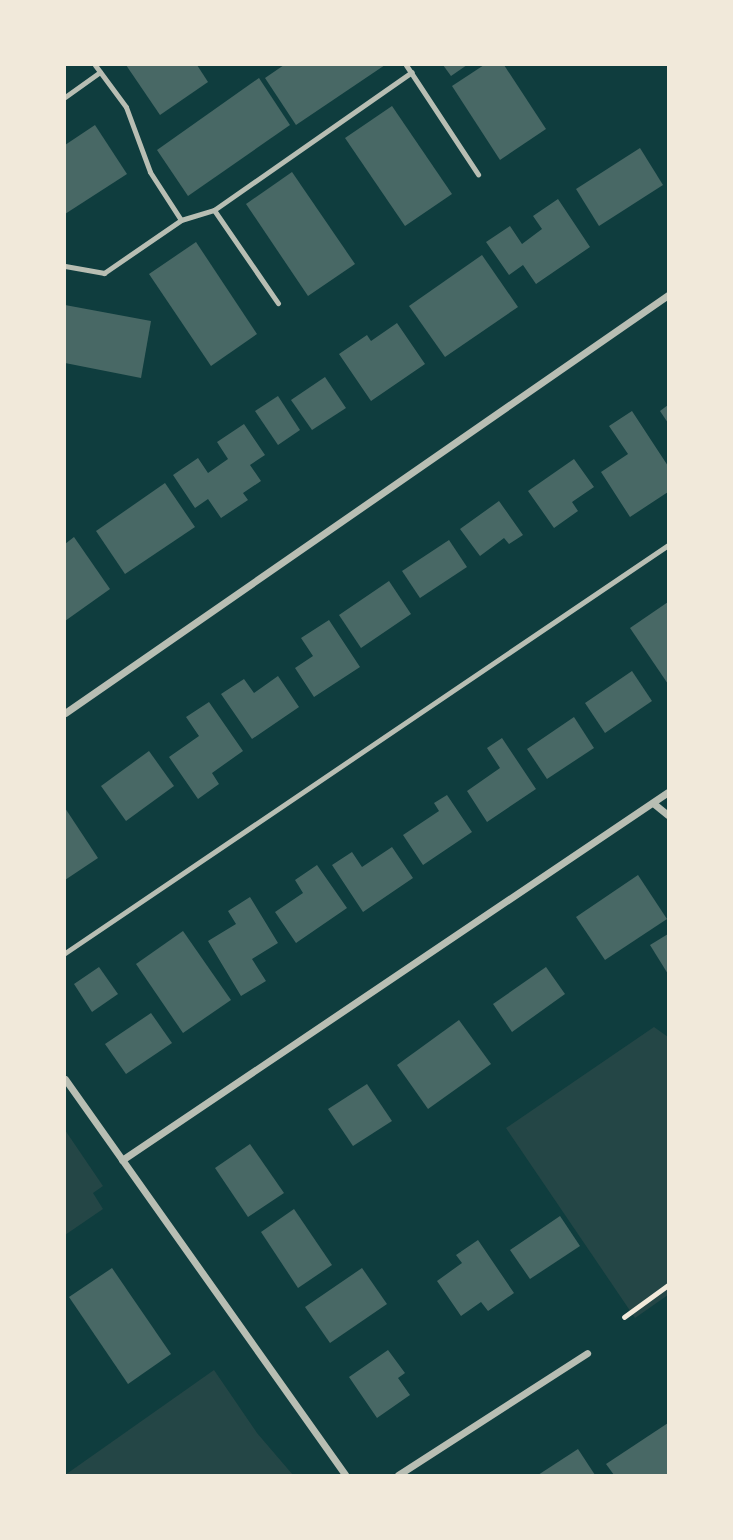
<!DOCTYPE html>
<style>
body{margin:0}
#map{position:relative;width:733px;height:1540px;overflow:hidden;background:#0f3d3e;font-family:"Alegreya Sans",sans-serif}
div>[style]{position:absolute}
.green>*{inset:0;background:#244646}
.building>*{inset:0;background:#486865}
.path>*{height:4.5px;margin:-2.25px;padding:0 2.25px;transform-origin:2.25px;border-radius:2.25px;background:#f1e9da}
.service>*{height:5px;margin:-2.5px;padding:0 2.5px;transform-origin:2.5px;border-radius:2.5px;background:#b8beb3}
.minor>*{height:7px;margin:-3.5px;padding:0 3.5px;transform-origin:3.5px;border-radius:3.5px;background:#b8beb3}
span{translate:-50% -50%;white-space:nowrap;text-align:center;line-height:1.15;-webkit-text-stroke:6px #f1e9da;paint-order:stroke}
.frame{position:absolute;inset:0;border:66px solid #f1e9da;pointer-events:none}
</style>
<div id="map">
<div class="green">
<i style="clip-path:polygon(654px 1027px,668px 1037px,668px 1295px,635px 1318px,506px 1128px)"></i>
<i style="clip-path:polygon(65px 1130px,103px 1186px,93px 1193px,103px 1209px,65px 1235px)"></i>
<i style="clip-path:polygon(214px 1370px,257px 1433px,293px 1475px,65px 1475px)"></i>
</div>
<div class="building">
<i style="clip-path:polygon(126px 65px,197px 65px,208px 82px,160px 115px)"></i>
<i style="clip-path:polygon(284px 65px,385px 65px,296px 125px,265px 78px)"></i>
<i style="clip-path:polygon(443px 65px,467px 65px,451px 76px)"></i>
<i style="clip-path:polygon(484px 65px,504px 65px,546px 129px,500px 160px,452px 86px)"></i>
<i style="clip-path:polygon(259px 78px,290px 125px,188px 196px,157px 150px)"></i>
<i style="clip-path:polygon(392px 106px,452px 194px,405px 226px,345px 138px)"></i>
<i style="clip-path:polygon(95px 125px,127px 174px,65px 214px,65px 145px)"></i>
<i style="clip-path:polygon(640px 148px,663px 185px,599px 226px,576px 189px)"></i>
<i style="clip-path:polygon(292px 172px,355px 264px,308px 296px,246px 204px)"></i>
<i style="clip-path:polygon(558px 199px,590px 247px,536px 284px,523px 265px,509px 275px,486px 242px,510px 226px,522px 244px,542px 229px,533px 216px)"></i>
<i style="clip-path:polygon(196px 242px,257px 334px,211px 366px,149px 274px)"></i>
<i style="clip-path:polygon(482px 255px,518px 307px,445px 357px,409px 306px)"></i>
<i style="clip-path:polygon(65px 305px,151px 321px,141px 378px,65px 363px)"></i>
<i style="clip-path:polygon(397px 323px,425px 364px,371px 401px,339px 354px,367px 335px,371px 341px)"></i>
<i style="clip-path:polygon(325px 377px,346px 408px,312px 430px,291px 400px)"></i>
<i style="clip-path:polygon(278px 396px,300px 430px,278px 445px,255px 411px)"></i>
<i style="clip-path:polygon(668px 405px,668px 423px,660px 411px)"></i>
<i style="clip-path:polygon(632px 411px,668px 466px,668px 492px,630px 517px,601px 472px,628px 454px,609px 426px)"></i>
<i style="clip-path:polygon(244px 424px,265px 455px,250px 465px,261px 481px,243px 493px,248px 500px,221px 518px,208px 499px,195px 508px,173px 475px,198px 458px,208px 473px,228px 459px,217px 442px)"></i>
<i style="clip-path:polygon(574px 459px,594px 487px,572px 502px,578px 511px,554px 528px,528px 491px)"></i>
<i style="clip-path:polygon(165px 483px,195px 527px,125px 574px,96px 531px)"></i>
<i style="clip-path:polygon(499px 501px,523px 535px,509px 544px,504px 538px,480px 556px,460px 529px)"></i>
<i style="clip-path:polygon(74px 537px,110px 589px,65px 621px,65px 544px)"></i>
<i style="clip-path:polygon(449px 540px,467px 567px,420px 598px,402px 571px)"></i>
<i style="clip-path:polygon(389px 581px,411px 614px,361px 648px,339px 615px)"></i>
<i style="clip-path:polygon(668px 602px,668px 684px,630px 628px)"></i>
<i style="clip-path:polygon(329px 620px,360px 667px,314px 697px,295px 668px,313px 656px,301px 638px)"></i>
<i style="clip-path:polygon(632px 671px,652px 701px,605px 733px,585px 703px)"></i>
<i style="clip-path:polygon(278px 676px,299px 707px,252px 739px,221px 694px,244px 679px,254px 693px)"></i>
<i style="clip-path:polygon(209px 702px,243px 751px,212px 773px,219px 784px,198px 799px,169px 757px,199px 736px,186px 717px)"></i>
<i style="clip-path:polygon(574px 717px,594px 748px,547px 779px,527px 749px)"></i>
<i style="clip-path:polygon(502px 738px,536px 789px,487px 822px,467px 791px,500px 768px,487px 748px)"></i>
<i style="clip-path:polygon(149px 751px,174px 786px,126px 821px,101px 786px)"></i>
<i style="clip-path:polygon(447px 795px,472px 832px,423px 865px,403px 835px,439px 811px,434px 803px)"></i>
<i style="clip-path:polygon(65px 808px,98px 858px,65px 880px)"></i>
<i style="clip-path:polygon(392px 847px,413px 878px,363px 912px,332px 865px,352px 852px,362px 867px)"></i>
<i style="clip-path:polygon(317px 865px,347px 908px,296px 943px,275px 912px,303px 893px,295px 880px)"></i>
<i style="clip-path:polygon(638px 875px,667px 919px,605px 960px,576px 917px)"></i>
<i style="clip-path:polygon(250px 897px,278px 943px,252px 959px,266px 981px,241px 996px,208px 941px,236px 924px,228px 911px)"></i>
<i style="clip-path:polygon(183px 931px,231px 1000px,183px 1033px,136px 964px)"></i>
<i style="clip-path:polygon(668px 934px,668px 974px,650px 945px)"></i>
<i style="clip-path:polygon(99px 967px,118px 994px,92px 1012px,74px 984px)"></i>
<i style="clip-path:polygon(546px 967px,565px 994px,512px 1032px,493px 1004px)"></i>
<i style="clip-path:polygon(151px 1013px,172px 1043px,126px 1074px,105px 1044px)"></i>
<i style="clip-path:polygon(459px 1020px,491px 1064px,428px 1109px,397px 1065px)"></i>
<i style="clip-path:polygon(367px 1084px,392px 1121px,353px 1146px,328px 1109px)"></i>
<i style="clip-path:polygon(250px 1144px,284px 1193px,248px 1217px,215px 1168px)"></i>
<i style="clip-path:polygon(294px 1209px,332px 1265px,298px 1288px,261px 1232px)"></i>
<i style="clip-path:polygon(560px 1216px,580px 1246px,530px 1279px,510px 1250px)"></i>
<i style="clip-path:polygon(478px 1240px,514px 1293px,488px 1311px,481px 1302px,461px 1316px,437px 1281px,462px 1263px,456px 1255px)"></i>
<i style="clip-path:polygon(112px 1268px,171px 1354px,128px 1384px,69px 1297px)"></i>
<i style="clip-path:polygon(362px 1268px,387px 1304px,330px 1343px,305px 1307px)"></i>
<i style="clip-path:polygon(388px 1350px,405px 1373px,398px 1378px,410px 1395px,377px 1418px,349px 1377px)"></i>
<i style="clip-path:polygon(668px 1423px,668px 1475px,614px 1475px,606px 1464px)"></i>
<i style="clip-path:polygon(578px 1449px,595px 1475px,538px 1475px)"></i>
</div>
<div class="path">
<i style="left:624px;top:1317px;width:54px;rotate:-36deg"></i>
</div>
<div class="service">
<i style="left:95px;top:65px;width:52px;rotate:53.6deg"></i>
<i style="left:126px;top:107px;width:69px;rotate:69.7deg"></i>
<i style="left:150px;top:172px;width:57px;rotate:57.1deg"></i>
<i style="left:406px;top:65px;width:131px;rotate:56.6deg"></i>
<i style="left:65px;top:97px;width:43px;rotate:-35.5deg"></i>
<i style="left:214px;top:210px;width:113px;rotate:55.5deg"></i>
<i style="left:65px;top:266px;width:40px;rotate:10deg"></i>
<i style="left:104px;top:273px;width:93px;rotate:-34.5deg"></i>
<i style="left:181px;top:220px;width:34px;rotate:-17deg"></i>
<i style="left:214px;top:210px;width:241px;rotate:-34.9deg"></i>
<i style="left:65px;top:953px;width:728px;rotate:-34.08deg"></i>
</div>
<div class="minor">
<i style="left:65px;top:713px;width:734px;rotate:-34.73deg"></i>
<i style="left:653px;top:803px;width:19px;rotate:39deg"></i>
<i style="left:65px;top:1079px;width:485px;rotate:54.7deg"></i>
<i style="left:122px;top:1160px;width:658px;rotate:-33.98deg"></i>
<i style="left:398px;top:1475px;width:225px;rotate:-32.8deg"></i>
</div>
<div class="frame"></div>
</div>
